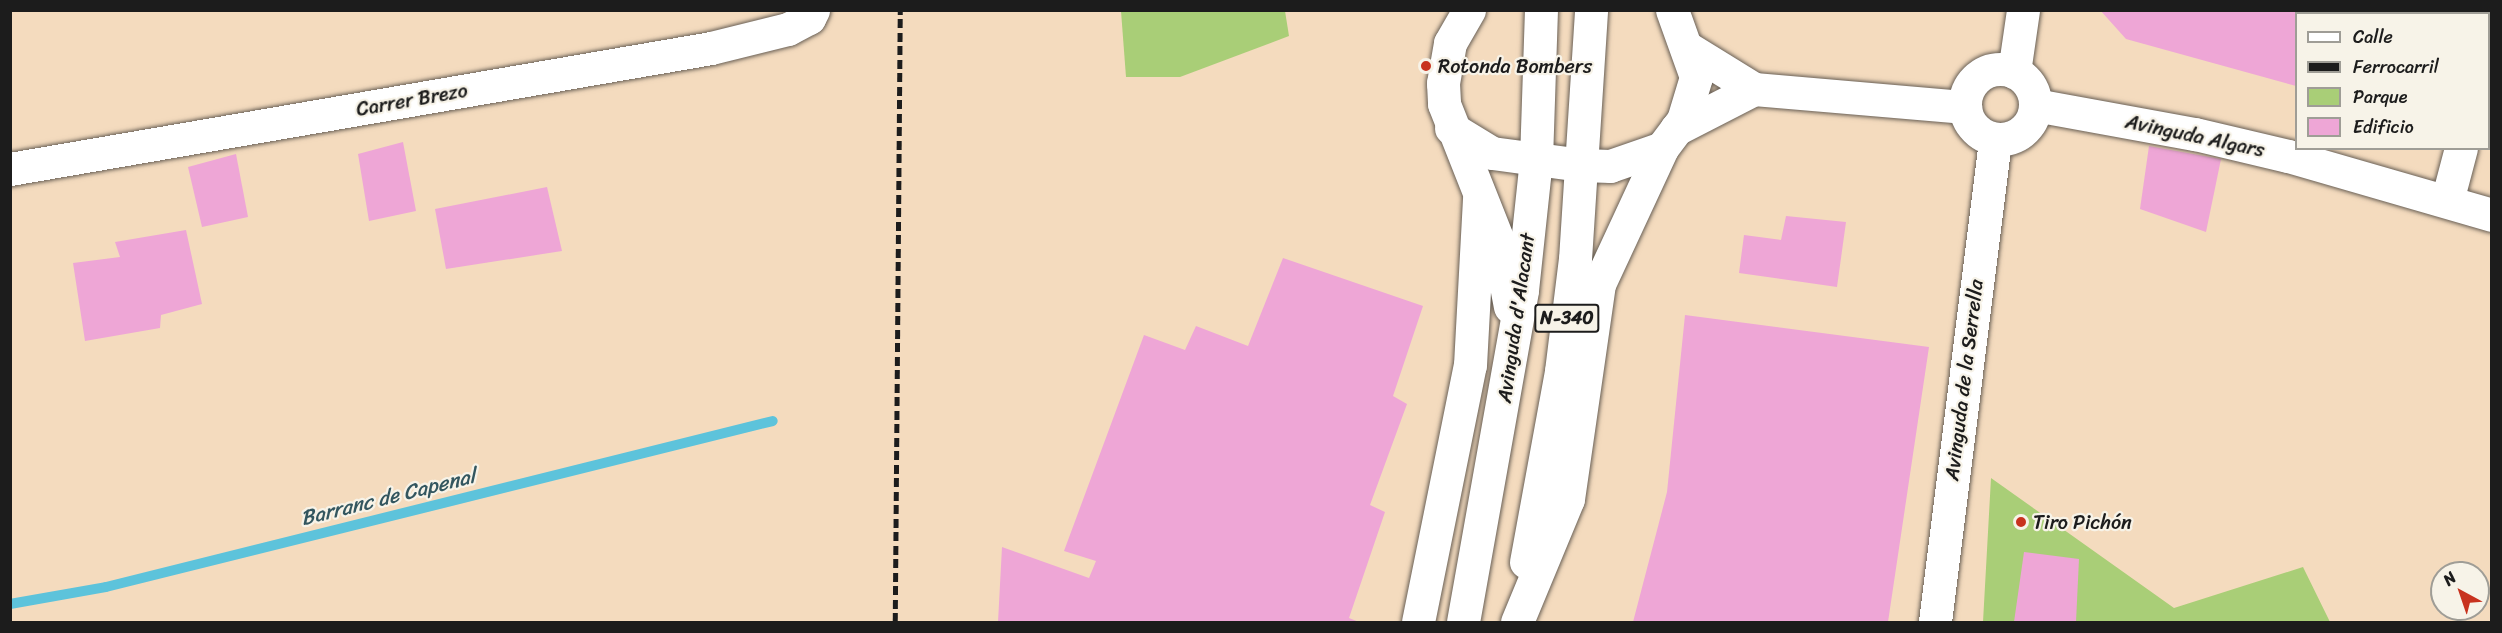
<!DOCTYPE html>
<meta charset="utf-8">
<style>
body{margin:0}
#map{position:relative;width:2502px;height:633px;overflow:hidden;background:#f4dbbe;font-family:Sriracha,sans-serif}
div>[style]{position:absolute}
.green>*{inset:0;background:#a9ce77}
.stream>*{height:10px;margin:-5px;padding:0 5px;transform-origin:5px;border-radius:5px;background:#5dc3db}
.building>*{inset:0;background:#eea6d6}
.roads{filter:drop-shadow(0 0 2px #685f55) drop-shadow(0 0 2px #685f55)}
.minor>*{height:33px;margin:-16.5px;padding:0 16.5px;transform-origin:16.5px;border-radius:16.5px;background:#fff}
.minor>.ring{margin:-16.5px;padding:0;box-sizing:content-box;background:none;border:33px solid #fff;border-radius:50%}
.major>*{height:33px;margin:-16.5px;padding:0 16.5px;transform-origin:16.5px;border-radius:16.5px;background:#fff}
.rail>*{height:4.5px;margin-top:-2.25px;transform-origin:0;background:repeating-linear-gradient(90deg,#1c1c1c 0 9px,transparent 0 13.5px)}
.dots>*{width:16px;height:16px;translate:-50% -50%;box-sizing:border-box;border:3px solid #f7f3e8;border-radius:50%}
span{translate:-50% -50%;white-space:nowrap;text-align:center;line-height:1.15;-webkit-text-stroke:4.5px #f7f3e8;paint-order:stroke}
.shield-label span{padding:2px 4px;background:#f7f3e8;border:2px solid;border-radius:4px;-webkit-text-stroke-width:0}
.shield-label{font-size:18px;color:#1c1c1c;font-weight:700}
.poi-label{font-size:20px;color:#1c1c1c}
.left{translate:0 -50%;text-align:left}
.street-label{font-size:20px;color:#1c1c1c}
.water-label{font-size:21px;color:#33565f;font-style:italic}
.frame{position:absolute;inset:0;border:12px solid #1c1c1c;pointer-events:none}
.legend{position:absolute;left:2295px;top:12px;width:195px;height:138px;box-sizing:border-box;background:#f7f3e8;border:2px solid #9f9d96;margin:0;padding:8px 10px;list-style:none;font-size:18px;color:#1c1c1c}
.legend li{display:flex;align-items:center;gap:12px;height:30px}
.legend b{width:30px;border:2px solid #9f9d96}
.north{position:absolute;left:2430px;top:561px;width:60px;height:60px;box-sizing:border-box;background:#f7f3e8;border:2px solid #9f9d96;border-radius:50%;rotate:320deg;font-size:16px;font-weight:700;line-height:24px;text-align:center;color:#1c1c1c}
.north::after{content:'';display:block;margin:auto;width:21px;height:27px;background:#c8321e;clip-path:polygon(50% 0,100% 100%,50% 72%,0 100%)}
</style>
<div id="map">
<div class="green">
<i style="clip-path:polygon(1121px 11px,1285px 11px,1289px 36px,1180px 77px,1126px 77px)"></i>
<i style="clip-path:polygon(1991px 478px,2174px 608px,2303px 567px,2330px 622px,1983px 622px)"></i>
</div>
<div class="stream">
<i style="left:10px;top:604px;width:97px;rotate:-10deg"></i>
<i style="left:106px;top:587px;width:687px;rotate:-13.98deg"></i>
</div>
<div class="building">
<i style="clip-path:polygon(2100px 10px,2473px 10px,2296px 14px,2296px 86px,2126px 39px)"></i>
<i style="clip-path:polygon(403px 142px,416px 211px,369px 221px,358px 154px)"></i>
<i style="clip-path:polygon(2149px 146px,2221px 159px,2206px 232px,2140px 209px)"></i>
<i style="clip-path:polygon(236px 154px,248px 217px,202px 227px,188px 167px)"></i>
<i style="clip-path:polygon(547px 187px,562px 251px,446px 269px,435px 209px)"></i>
<i style="clip-path:polygon(1786px 216px,1846px 222px,1837px 287px,1739px 273px,1744px 235px,1781px 240px)"></i>
<i style="clip-path:polygon(186px 230px,202px 304px,161px 315px,160px 328px,85px 341px,73px 263px,120px 257px,115px 242px)"></i>
<i style="clip-path:polygon(1283px 258px,1423px 306px,1393px 396px,1407px 404px,1370px 505px,1385px 512px,1349px 618px,1359px 622px,998px 622px,1002px 547px,1089px 578px,1096px 561px,1064px 551px,1144px 335px,1185px 350px,1196px 326px,1248px 346px)"></i>
<i style="clip-path:polygon(1685px 315px,1929px 347px,1888px 622px,1633px 622px,1667px 492px)"></i>
<i style="clip-path:polygon(2024px 552px,2079px 559px,2076px 622px,2014px 622px)"></i>
</div>
<div class="roads">
<div class="minor">
<i style="left:2488px;top:41px;width:13px;rotate:-72deg"></i>
<i style="left:1686px;top:47px;width:80px;rotate:31.7deg"></i>
<i style="left:1754px;top:89px;width:212px;rotate:4.9deg"></i>
<i class="ring" style="left:1965px;top:69px;width:37px;height:37px"></i>
<i style="left:2014px;top:72px;width:63px;rotate:-81.7deg"></i>
<i style="left:2035px;top:105px;width:163px;rotate:10.3deg"></i>
<i style="left:2195px;top:134px;width:96px;rotate:13.3deg"></i>
<i style="left:2288px;top:156px;width:212px;rotate:16.1deg"></i>
<i style="left:1676px;top:129px;width:88px;rotate:-27.1deg"></i>
<i style="left:10px;top:169px;width:711px;rotate:-9.79deg"></i>
<i style="left:711px;top:48px;width:79px;rotate:-13.9deg"></i>
<i style="left:788px;top:29px;width:24px;rotate:-28deg"></i>
<i style="left:809px;top:18px;width:9px;rotate:-63deg"></i>
<i style="left:2447px;top:201px;width:55px;rotate:-75.2deg"></i>
<i style="left:1418px;top:622px;width:262px;rotate:-78.6deg"></i>
<i style="left:1470px;top:365px;width:167px;rotate:-86.9deg"></i>
<i style="left:1935px;top:622px;width:487px;rotate:-82.9deg"></i>
</div>
<div class="major">
<i style="left:1469px;top:10px;width:38px;rotate:120deg"></i>
<i style="left:1450px;top:43px;width:41px;rotate:99.9deg"></i>
<i style="left:1443px;top:83px;width:21px;rotate:87deg"></i>
<i style="left:1444px;top:104px;width:144px;rotate:68.4deg"></i>
<i style="left:1497px;top:238px;width:70px;rotate:79.3deg"></i>
<i style="left:1451px;top:128px;width:48px;rotate:31.4deg"></i>
<i style="left:1492px;top:153px;width:91px;rotate:7.6deg"></i>
<i style="left:1582px;top:165px;width:28px;rotate:2deg"></i>
<i style="left:1610px;top:166px;width:55px;rotate:-19.1deg"></i>
<i style="left:1526px;top:562px;width:194px;rotate:-79.6deg"></i>
<i style="left:1561px;top:371px;width:113px;rotate:-82.9deg"></i>
<i style="left:1575px;top:259px;width:250px;rotate:-86.3deg"></i>
<i style="left:1463px;top:622px;width:337px;rotate:-79.9deg"></i>
<i style="left:1522px;top:290px;width:131px;rotate:-83.9deg"></i>
<i style="left:1536px;top:160px;width:150px;rotate:-88.1deg"></i>
<i style="left:1517px;top:622px;width:133px;rotate:-67.5deg"></i>
<i style="left:1568px;top:499px;width:217px;rotate:-81.8deg"></i>
<i style="left:1599px;top:284px;width:150px;rotate:-65.1deg"></i>
<i style="left:1662px;top:148px;width:35px;rotate:-53deg"></i>
<i style="left:1683px;top:120px;width:45px;rotate:-73.2deg"></i>
<i style="left:1696px;top:77px;width:71px;rotate:-109.7deg"></i>
</div>
</div>
<div class="rail">
<i style="left:895px;top:622px;width:612px;rotate:-89.53deg"></i>
</div>
<div class="dots">
<i style="left:1426px;top:66px;background:#c8321e"></i>
<i style="left:2021px;top:522px;background:#c8321e"></i>
</div>
<div class="shield-label">
<span style="left:1567px;top:318px">N-340</span>
</div>
<div class="poi-label">
<span class="left" style="left:1438px;top:66px">Rotonda Bombers</span>
<span class="left" style="left:2033px;top:522px">Tiro Pichón</span>
</div>
<div class="street-label">
<span style="left:412px;top:100px;rotate:-10deg">Carrer Brezo</span>
<span style="left:2195px;top:136px;rotate:12deg">Avinguda Algars</span>
<span style="left:1516px;top:318px;rotate:-82deg">Avinguda d'Alacant</span>
<span style="left:1964px;top:380px;rotate:-83deg">Avinguda de la Serrella</span>
</div>
<div class="water-label">
<span style="left:388px;top:497px;rotate:-14deg">Barranc de Capenal</span>
</div>
<div class="frame"></div>
<ul class="legend">
<li><b style="height:8px;background:#fff"></b>Calle</li>
<li><b style="height:8px;background:#1c1c1c"></b>Ferrocarril</li>
<li><b style="height:16px;background:#a9ce77"></b>Parque</li>
<li><b style="height:16px;background:#eea6d6"></b>Edificio</li>
</ul>
<div class="north">N</div>
</div>
